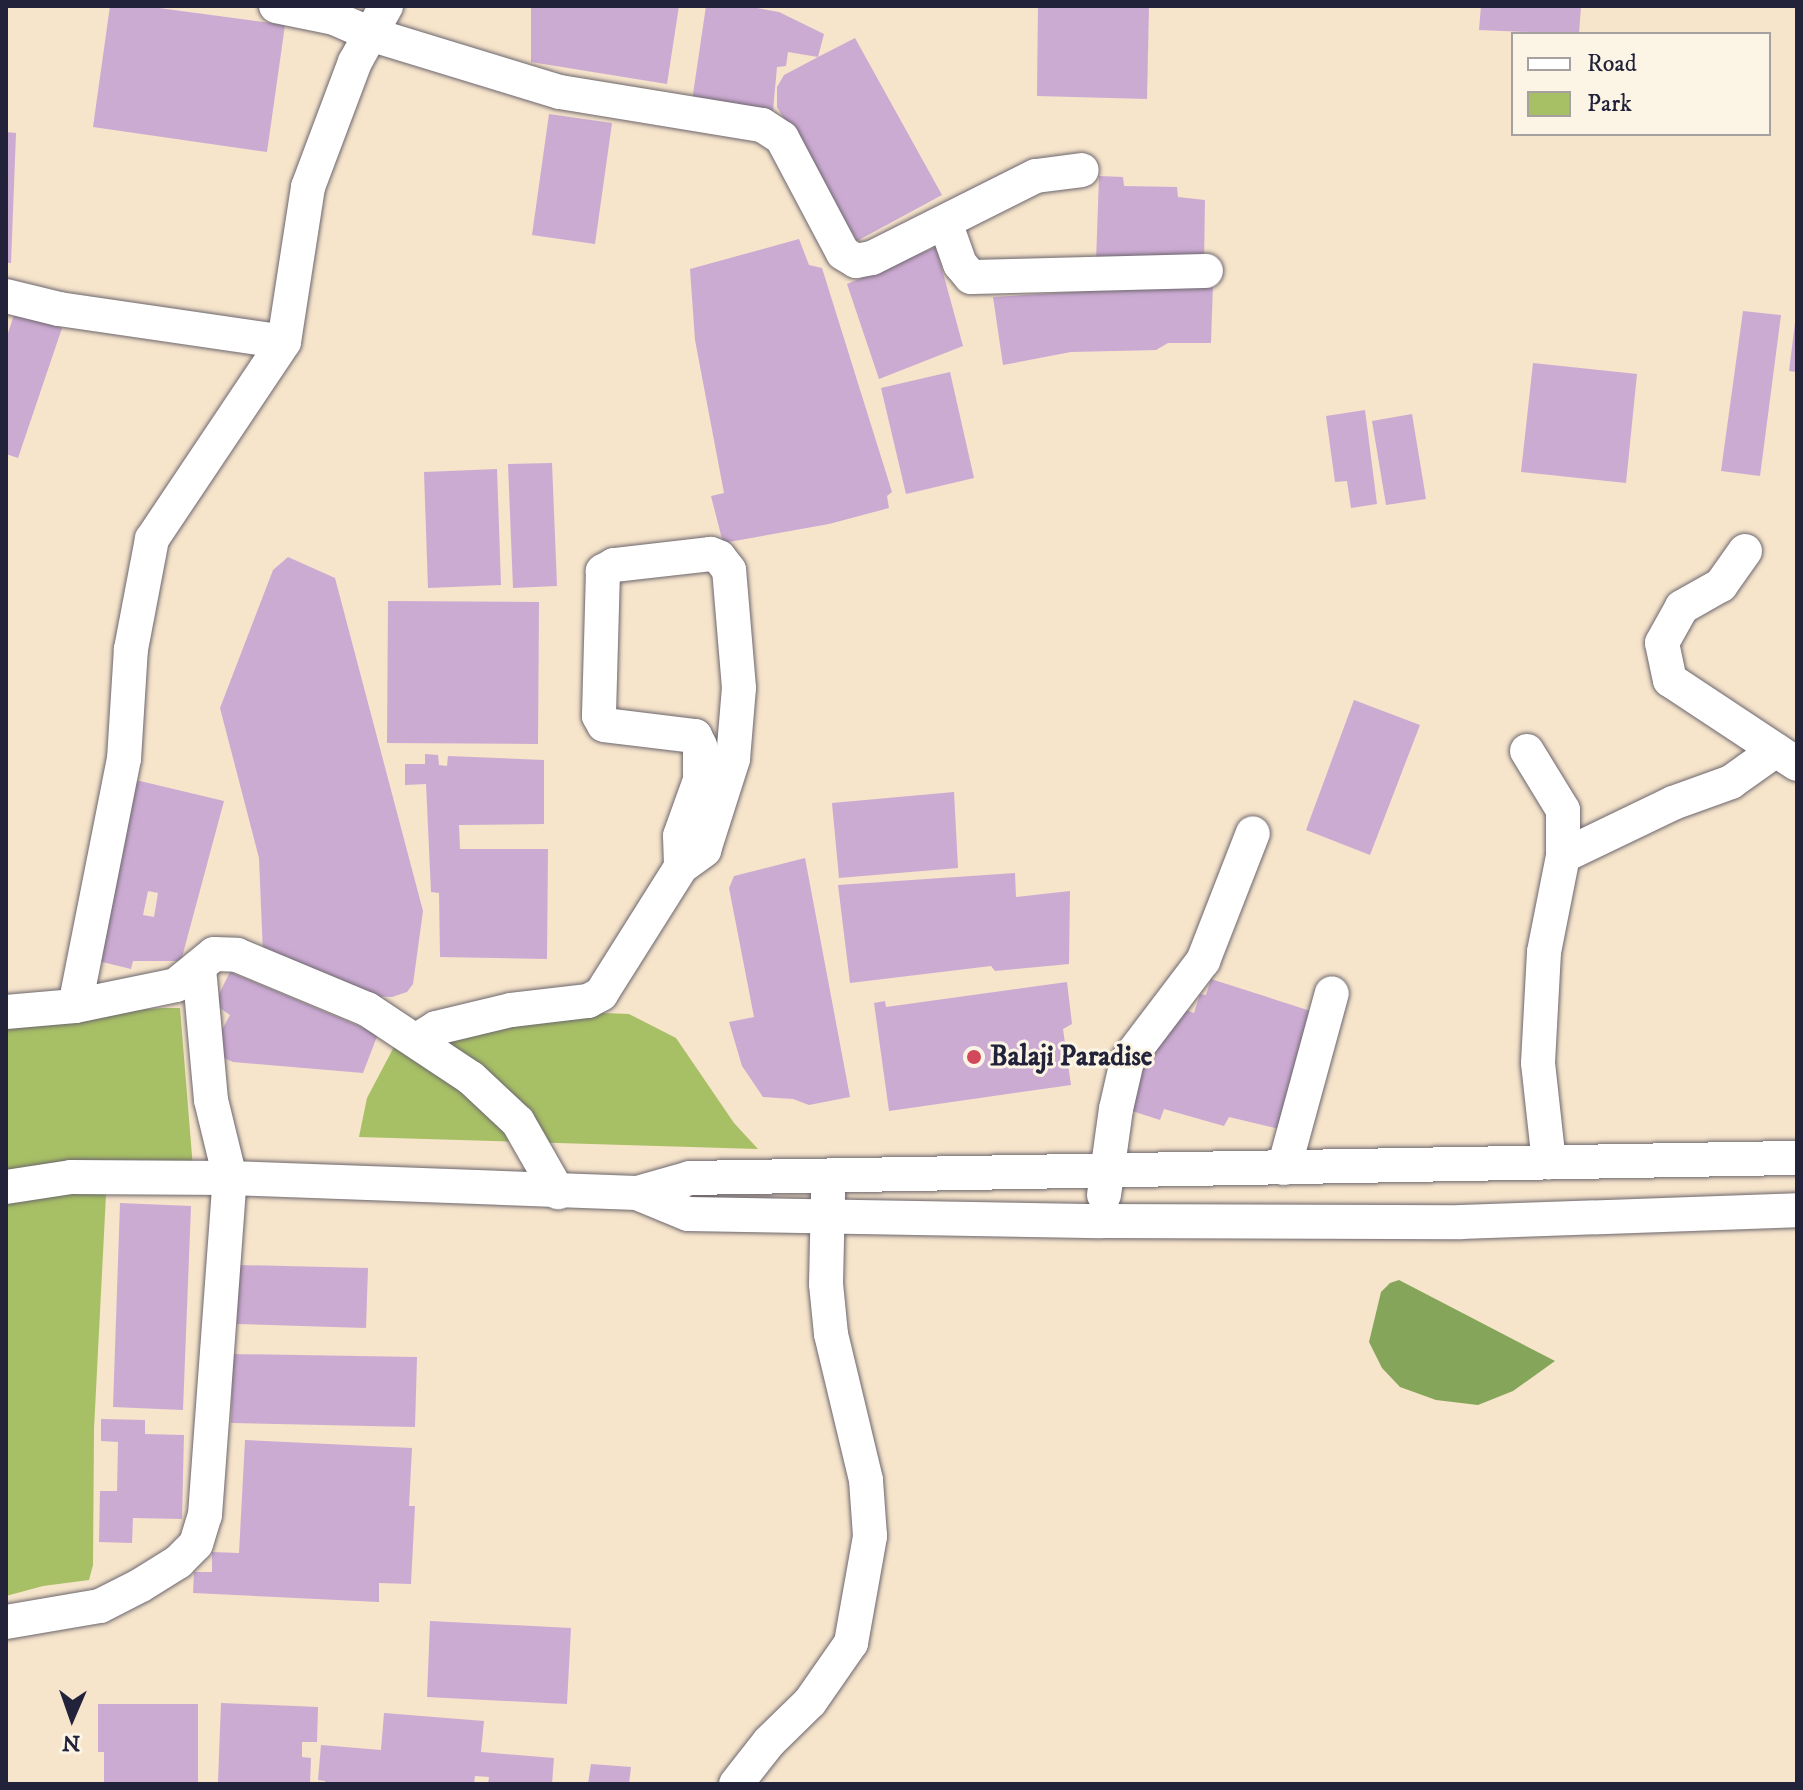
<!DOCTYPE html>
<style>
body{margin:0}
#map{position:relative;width:1803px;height:1790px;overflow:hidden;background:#f6e4cb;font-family:"IM FELL DW Pica",serif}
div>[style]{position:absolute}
.green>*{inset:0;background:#a7bf65}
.forest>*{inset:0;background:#85a65a}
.building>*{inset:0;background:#ccabd3}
.roads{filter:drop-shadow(0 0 2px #6c666d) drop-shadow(0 0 2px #6c666d)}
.minor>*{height:34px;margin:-17px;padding:0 17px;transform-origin:17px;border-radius:17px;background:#fff}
.dots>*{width:22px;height:22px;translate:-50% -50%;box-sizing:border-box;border:4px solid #fcf5e5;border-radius:50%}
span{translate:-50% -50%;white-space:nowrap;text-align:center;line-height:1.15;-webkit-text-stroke:6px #fcf5e5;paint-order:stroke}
.poi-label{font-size:28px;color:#22223b;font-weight:700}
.left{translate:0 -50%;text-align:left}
.frame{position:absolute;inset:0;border:8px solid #22223b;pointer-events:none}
.legend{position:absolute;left:1511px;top:32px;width:260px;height:104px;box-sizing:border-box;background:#fcf5e5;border:2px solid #a5a1a1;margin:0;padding:10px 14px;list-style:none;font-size:24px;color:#22223b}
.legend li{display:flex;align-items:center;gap:16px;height:40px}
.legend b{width:40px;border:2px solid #a5a1a1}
.north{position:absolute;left:32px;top:1678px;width:80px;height:80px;-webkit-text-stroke:6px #fcf5e5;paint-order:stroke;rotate:182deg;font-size:22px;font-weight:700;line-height:32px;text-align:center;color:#22223b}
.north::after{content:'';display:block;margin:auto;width:28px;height:36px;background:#22223b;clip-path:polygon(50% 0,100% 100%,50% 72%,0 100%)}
</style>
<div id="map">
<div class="green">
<i style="clip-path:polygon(163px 1008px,180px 1008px,193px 1168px,107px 1175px,94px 1429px,93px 1565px,89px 1580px,43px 1586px,6px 1596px,6px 1019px)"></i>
<i style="clip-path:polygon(577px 1012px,629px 1014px,676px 1038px,734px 1123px,758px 1149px,359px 1137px,367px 1098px,396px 1043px)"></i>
</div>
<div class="forest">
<i style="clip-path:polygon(1399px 1280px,1555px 1361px,1513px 1391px,1478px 1405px,1436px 1400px,1400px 1387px,1382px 1368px,1369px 1342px,1381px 1292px,1390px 1283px)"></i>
</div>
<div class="building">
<i style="clip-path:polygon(110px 6px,144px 6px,285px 25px,267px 152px,93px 127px)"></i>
<i style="clip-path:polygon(531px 6px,679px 6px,667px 84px,531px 62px)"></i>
<i style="clip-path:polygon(706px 6px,746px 6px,779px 12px,824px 34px,818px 57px,855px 38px,942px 195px,857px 241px,777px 107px,777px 87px,784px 75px,818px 57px,788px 52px,786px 66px,777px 67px,773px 111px,692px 101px)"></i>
<i style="clip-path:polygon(1038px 6px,1149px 6px,1147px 99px,1037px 96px)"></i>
<i style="clip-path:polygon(1481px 6px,1581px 6px,1579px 34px,1479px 30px)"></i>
<i style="clip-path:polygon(549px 114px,612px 123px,595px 244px,532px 235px)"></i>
<i style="clip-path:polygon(6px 132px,16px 133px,11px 263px,6px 263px)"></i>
<i style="clip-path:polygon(1099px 176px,1123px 177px,1124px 186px,1177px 187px,1178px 197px,1205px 200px,1204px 264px,1096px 262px)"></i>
<i style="clip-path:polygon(799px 239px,809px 265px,822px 268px,892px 492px,887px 496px,889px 508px,829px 524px,723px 543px,711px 496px,724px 493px,695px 340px,690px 269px)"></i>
<i style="clip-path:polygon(936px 247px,963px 346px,879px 379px,847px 284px)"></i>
<i style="clip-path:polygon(1213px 283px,1211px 343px,1168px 343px,1156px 350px,1071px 352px,1003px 365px,993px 297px)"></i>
<i style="clip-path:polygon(1743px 311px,1781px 315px,1760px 476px,1721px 471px)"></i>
<i style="clip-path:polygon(15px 312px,62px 328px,18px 458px,6px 454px,6px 339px)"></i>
<i style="clip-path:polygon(1795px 323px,1797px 323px,1797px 372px,1789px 371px)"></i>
<i style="clip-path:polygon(1533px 363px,1637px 374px,1626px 483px,1521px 472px)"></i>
<i style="clip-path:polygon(950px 372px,974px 478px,906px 494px,881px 388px)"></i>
<i style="clip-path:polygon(1365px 410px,1377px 504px,1351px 508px,1347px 481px,1335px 482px,1326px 416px)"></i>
<i style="clip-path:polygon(1412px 414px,1426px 499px,1386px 505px,1372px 421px)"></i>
<i style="clip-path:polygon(552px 463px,557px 586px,513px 588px,508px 464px)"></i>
<i style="clip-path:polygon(497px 469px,501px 585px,428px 588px,424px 472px)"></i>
<i style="clip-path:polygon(288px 557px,335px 578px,423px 911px,413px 984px,407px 992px,392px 997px,367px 996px,263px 954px,259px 858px,220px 708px,273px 570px)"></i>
<i style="clip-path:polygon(388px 601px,539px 602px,538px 744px,387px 743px)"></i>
<i style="clip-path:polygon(1354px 700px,1420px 725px,1370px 855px,1306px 830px)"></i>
<i style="clip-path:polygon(425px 754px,438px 755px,439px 765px,447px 766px,448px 756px,544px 760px,544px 824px,459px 825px,460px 849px,548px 849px,547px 959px,440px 957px,439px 893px,431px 892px,426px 784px,405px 785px,405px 764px,425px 764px)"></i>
<i style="clip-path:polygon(evenodd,140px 781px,224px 801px,181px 961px,133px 961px,131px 969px,98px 961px,130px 782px,140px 781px,148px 891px,158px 893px,154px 917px,143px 915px,148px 891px)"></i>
<i style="clip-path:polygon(954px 792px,958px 868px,839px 878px,832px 803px)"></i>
<i style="clip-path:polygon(805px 858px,850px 1097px,809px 1105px,793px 1099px,763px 1097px,742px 1066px,729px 1022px,754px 1017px,729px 888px,734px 876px)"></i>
<i style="clip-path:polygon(1015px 873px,1016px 897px,1070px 891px,1069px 964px,995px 971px,991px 966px,850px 983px,838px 885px)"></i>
<i style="clip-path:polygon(230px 972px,378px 1034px,363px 1073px,233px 1062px,210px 1052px,230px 1015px,214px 1004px)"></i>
<i style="clip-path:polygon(1211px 979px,1323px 1015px,1288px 1131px,1229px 1117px,1224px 1126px,1164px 1109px,1160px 1120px,1129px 1110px,1160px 1021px,1178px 1007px,1194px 1013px,1200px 994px,1206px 995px)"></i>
<i style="clip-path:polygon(1067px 982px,1072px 1024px,1063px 1029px,1071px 1085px,889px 1111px,874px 1003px,885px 1001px,886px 1007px)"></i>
<i style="clip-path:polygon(120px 1203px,191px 1206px,183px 1410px,113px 1407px)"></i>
<i style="clip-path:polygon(238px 1265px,368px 1268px,366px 1328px,237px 1324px)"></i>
<i style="clip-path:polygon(233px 1354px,417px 1357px,415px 1427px,231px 1423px)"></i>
<i style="clip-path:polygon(101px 1419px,145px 1420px,145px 1434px,184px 1435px,182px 1519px,133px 1518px,132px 1543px,99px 1542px,100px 1491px,117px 1491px,118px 1442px,101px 1441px)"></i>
<i style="clip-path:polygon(245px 1440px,412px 1448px,409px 1506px,415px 1506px,411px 1584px,379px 1583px,379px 1602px,193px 1593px,194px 1572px,212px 1572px,212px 1552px,239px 1553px)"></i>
<i style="clip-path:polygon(430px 1621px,571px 1628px,567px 1704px,427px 1697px)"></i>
<i style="clip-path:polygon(221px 1703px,318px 1707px,317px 1742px,302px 1742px,302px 1757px,311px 1758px,310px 1784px,218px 1782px)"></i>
<i style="clip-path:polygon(98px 1704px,198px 1704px,198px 1784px,104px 1784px,104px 1752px,98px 1752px)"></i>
<i style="clip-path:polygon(384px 1713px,484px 1721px,481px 1752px,554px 1758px,552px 1784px,488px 1784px,489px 1777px,475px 1776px,474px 1784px,325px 1784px,325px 1781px,318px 1780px,321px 1745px,381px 1750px)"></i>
<i style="clip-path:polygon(591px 1764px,631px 1767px,629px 1784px,588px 1784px)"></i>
</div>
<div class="roads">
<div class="minor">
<i style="left:276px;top:6px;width:59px;rotate:11.7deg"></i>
<i style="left:334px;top:18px;width:43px;rotate:23.6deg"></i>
<i style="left:373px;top:35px;width:195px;rotate:17deg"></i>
<i style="left:560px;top:92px;width:205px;rotate:9.3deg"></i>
<i style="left:762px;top:125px;width:24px;rotate:33deg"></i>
<i style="left:782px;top:138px;width:130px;rotate:62.1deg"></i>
<i style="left:843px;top:253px;width:15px;rotate:32deg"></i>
<i style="left:856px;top:261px;width:16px;rotate:-11deg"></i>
<i style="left:872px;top:258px;width:183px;rotate:-26.6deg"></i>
<i style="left:1036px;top:176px;width:46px;rotate:-7.4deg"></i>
<i style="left:945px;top:222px;width:45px;rotate:70.3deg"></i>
<i style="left:960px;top:264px;width:17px;rotate:50deg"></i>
<i style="left:971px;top:277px;width:235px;rotate:-1.5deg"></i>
<i style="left:6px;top:296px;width:55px;rotate:13.8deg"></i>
<i style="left:59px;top:309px;width:227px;rotate:8.3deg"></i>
<i style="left:1745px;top:551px;width:42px;rotate:125.2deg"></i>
<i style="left:1721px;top:585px;width:45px;rotate:150.6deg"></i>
<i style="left:1682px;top:607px;width:41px;rotate:119.1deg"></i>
<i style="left:1662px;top:643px;width:38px;rotate:78deg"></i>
<i style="left:1670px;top:680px;width:152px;rotate:33.5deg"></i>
<i style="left:1527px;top:751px;width:69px;rotate:58.6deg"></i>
<i style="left:1563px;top:810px;width:46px;rotate:90deg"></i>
<i style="left:1563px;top:856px;width:98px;rotate:101.2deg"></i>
<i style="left:1544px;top:952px;width:111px;rotate:93.1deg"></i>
<i style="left:1538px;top:1063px;width:100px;rotate:83.7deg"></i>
<i style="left:1563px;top:856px;width:122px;rotate:-25.7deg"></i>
<i style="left:1673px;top:803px;width:62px;rotate:-19.9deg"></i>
<i style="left:1731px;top:782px;width:55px;rotate:-35.4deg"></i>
<i style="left:75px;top:1006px;width:252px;rotate:-78.8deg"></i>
<i style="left:124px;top:759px;width:110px;rotate:-86.4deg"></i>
<i style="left:131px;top:649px;width:112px;rotate:-79.2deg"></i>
<i style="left:152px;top:539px;width:237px;rotate:-56.2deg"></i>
<i style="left:284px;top:342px;width:157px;rotate:-81.2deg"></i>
<i style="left:308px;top:187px;width:134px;rotate:-69.4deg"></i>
<i style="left:355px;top:62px;width:64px;rotate:-61deg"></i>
<i style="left:6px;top:1012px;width:69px;rotate:-5deg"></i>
<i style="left:75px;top:1006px;width:103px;rotate:-11.7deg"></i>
<i style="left:176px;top:985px;width:49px;rotate:-39.2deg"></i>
<i style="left:214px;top:954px;width:23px;rotate:2deg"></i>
<i style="left:237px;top:955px;width:141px;rotate:22.6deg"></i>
<i style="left:367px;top:1009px;width:125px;rotate:33.6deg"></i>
<i style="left:471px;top:1078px;width:64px;rotate:43.1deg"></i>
<i style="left:518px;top:1122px;width:81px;rotate:60.3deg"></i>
<i style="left:417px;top:1040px;width:22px;rotate:-32deg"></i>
<i style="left:436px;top:1028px;width:77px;rotate:-13.5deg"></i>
<i style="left:511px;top:1010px;width:78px;rotate:-6.7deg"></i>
<i style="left:588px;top:1001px;width:15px;rotate:-28deg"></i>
<i style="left:601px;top:994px;width:150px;rotate:-57.8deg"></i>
<i style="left:681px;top:867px;width:29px;rotate:-36deg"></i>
<i style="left:704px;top:850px;width:96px;rotate:-72.3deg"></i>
<i style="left:733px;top:759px;width:71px;rotate:-85.2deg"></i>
<i style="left:739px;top:688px;width:118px;rotate:-94.8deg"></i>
<i style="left:729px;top:570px;width:16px;rotate:-128deg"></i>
<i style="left:719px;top:557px;width:9px;rotate:-159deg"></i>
<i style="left:711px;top:554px;width:98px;rotate:173.5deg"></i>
<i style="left:614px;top:565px;width:13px;rotate:151deg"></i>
<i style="left:603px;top:571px;width:145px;rotate:91.6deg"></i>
<i style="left:599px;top:716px;width:10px;rotate:61deg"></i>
<i style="left:604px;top:725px;width:92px;rotate:6.9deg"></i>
<i style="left:695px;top:736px;width:11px;rotate:63deg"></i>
<i style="left:700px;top:746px;width:34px;rotate:90deg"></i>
<i style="left:700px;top:780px;width:59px;rotate:109.7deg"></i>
<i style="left:680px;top:836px;width:31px;rotate:88deg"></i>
<i style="left:1284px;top:1168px;width:181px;rotate:-74.7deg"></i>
<i style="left:6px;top:1187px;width:66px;rotate:-8.7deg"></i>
<i style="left:71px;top:1177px;width:159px;rotate:0.4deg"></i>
<i style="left:230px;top:1178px;width:407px;rotate:2.1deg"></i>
<i style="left:637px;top:1193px;width:55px;rotate:-15.8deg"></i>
<i style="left:690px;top:1178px;width:1107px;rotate:-1.04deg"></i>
<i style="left:637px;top:1193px;width:55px;rotate:22.4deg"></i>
<i style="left:688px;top:1214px;width:413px;rotate:1deg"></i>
<i style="left:1101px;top:1221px;width:360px;rotate:0.2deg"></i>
<i style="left:1461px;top:1222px;width:336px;rotate:-2deg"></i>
<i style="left:1104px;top:1195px;width:87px;rotate:-82.1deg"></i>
<i style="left:1116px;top:1109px;width:49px;rotate:-77.1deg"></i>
<i style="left:1127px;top:1061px;width:126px;rotate:-52.8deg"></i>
<i style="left:1203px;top:961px;width:137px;rotate:-68.7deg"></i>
<i style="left:6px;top:1622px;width:95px;rotate:-9.7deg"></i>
<i style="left:100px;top:1606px;width:46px;rotate:-27.1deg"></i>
<i style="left:141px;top:1585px;width:44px;rotate:-31.9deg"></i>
<i style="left:178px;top:1562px;width:25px;rotate:-45deg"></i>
<i style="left:196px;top:1544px;width:30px;rotate:-73deg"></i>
<i style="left:205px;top:1515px;width:338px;rotate:-85.8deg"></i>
<i style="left:230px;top:1178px;width:80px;rotate:-103.7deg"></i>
<i style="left:211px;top:1100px;width:133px;rotate:-95.2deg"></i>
<i style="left:736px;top:1784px;width:53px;rotate:-51.8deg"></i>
<i style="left:769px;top:1742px;width:57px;rotate:-44.3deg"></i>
<i style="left:810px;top:1702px;width:72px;rotate:-55.2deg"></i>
<i style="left:851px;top:1643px;width:109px;rotate:-79.9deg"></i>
<i style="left:870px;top:1536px;width:56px;rotate:-94.1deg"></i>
<i style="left:866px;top:1480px;width:150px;rotate:-103.5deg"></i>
<i style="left:831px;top:1334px;width:50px;rotate:-95.7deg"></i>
<i style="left:826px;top:1284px;width:91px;rotate:-88.7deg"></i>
</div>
</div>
<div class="dots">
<i style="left:974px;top:1057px;background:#d1495b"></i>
</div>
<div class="poi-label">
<span class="left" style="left:990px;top:1057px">Balaji Paradise</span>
</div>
<div class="frame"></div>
<ul class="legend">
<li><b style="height:10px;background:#fff"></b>Road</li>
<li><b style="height:22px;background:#a7bf65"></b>Park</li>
</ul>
<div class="north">N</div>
</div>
